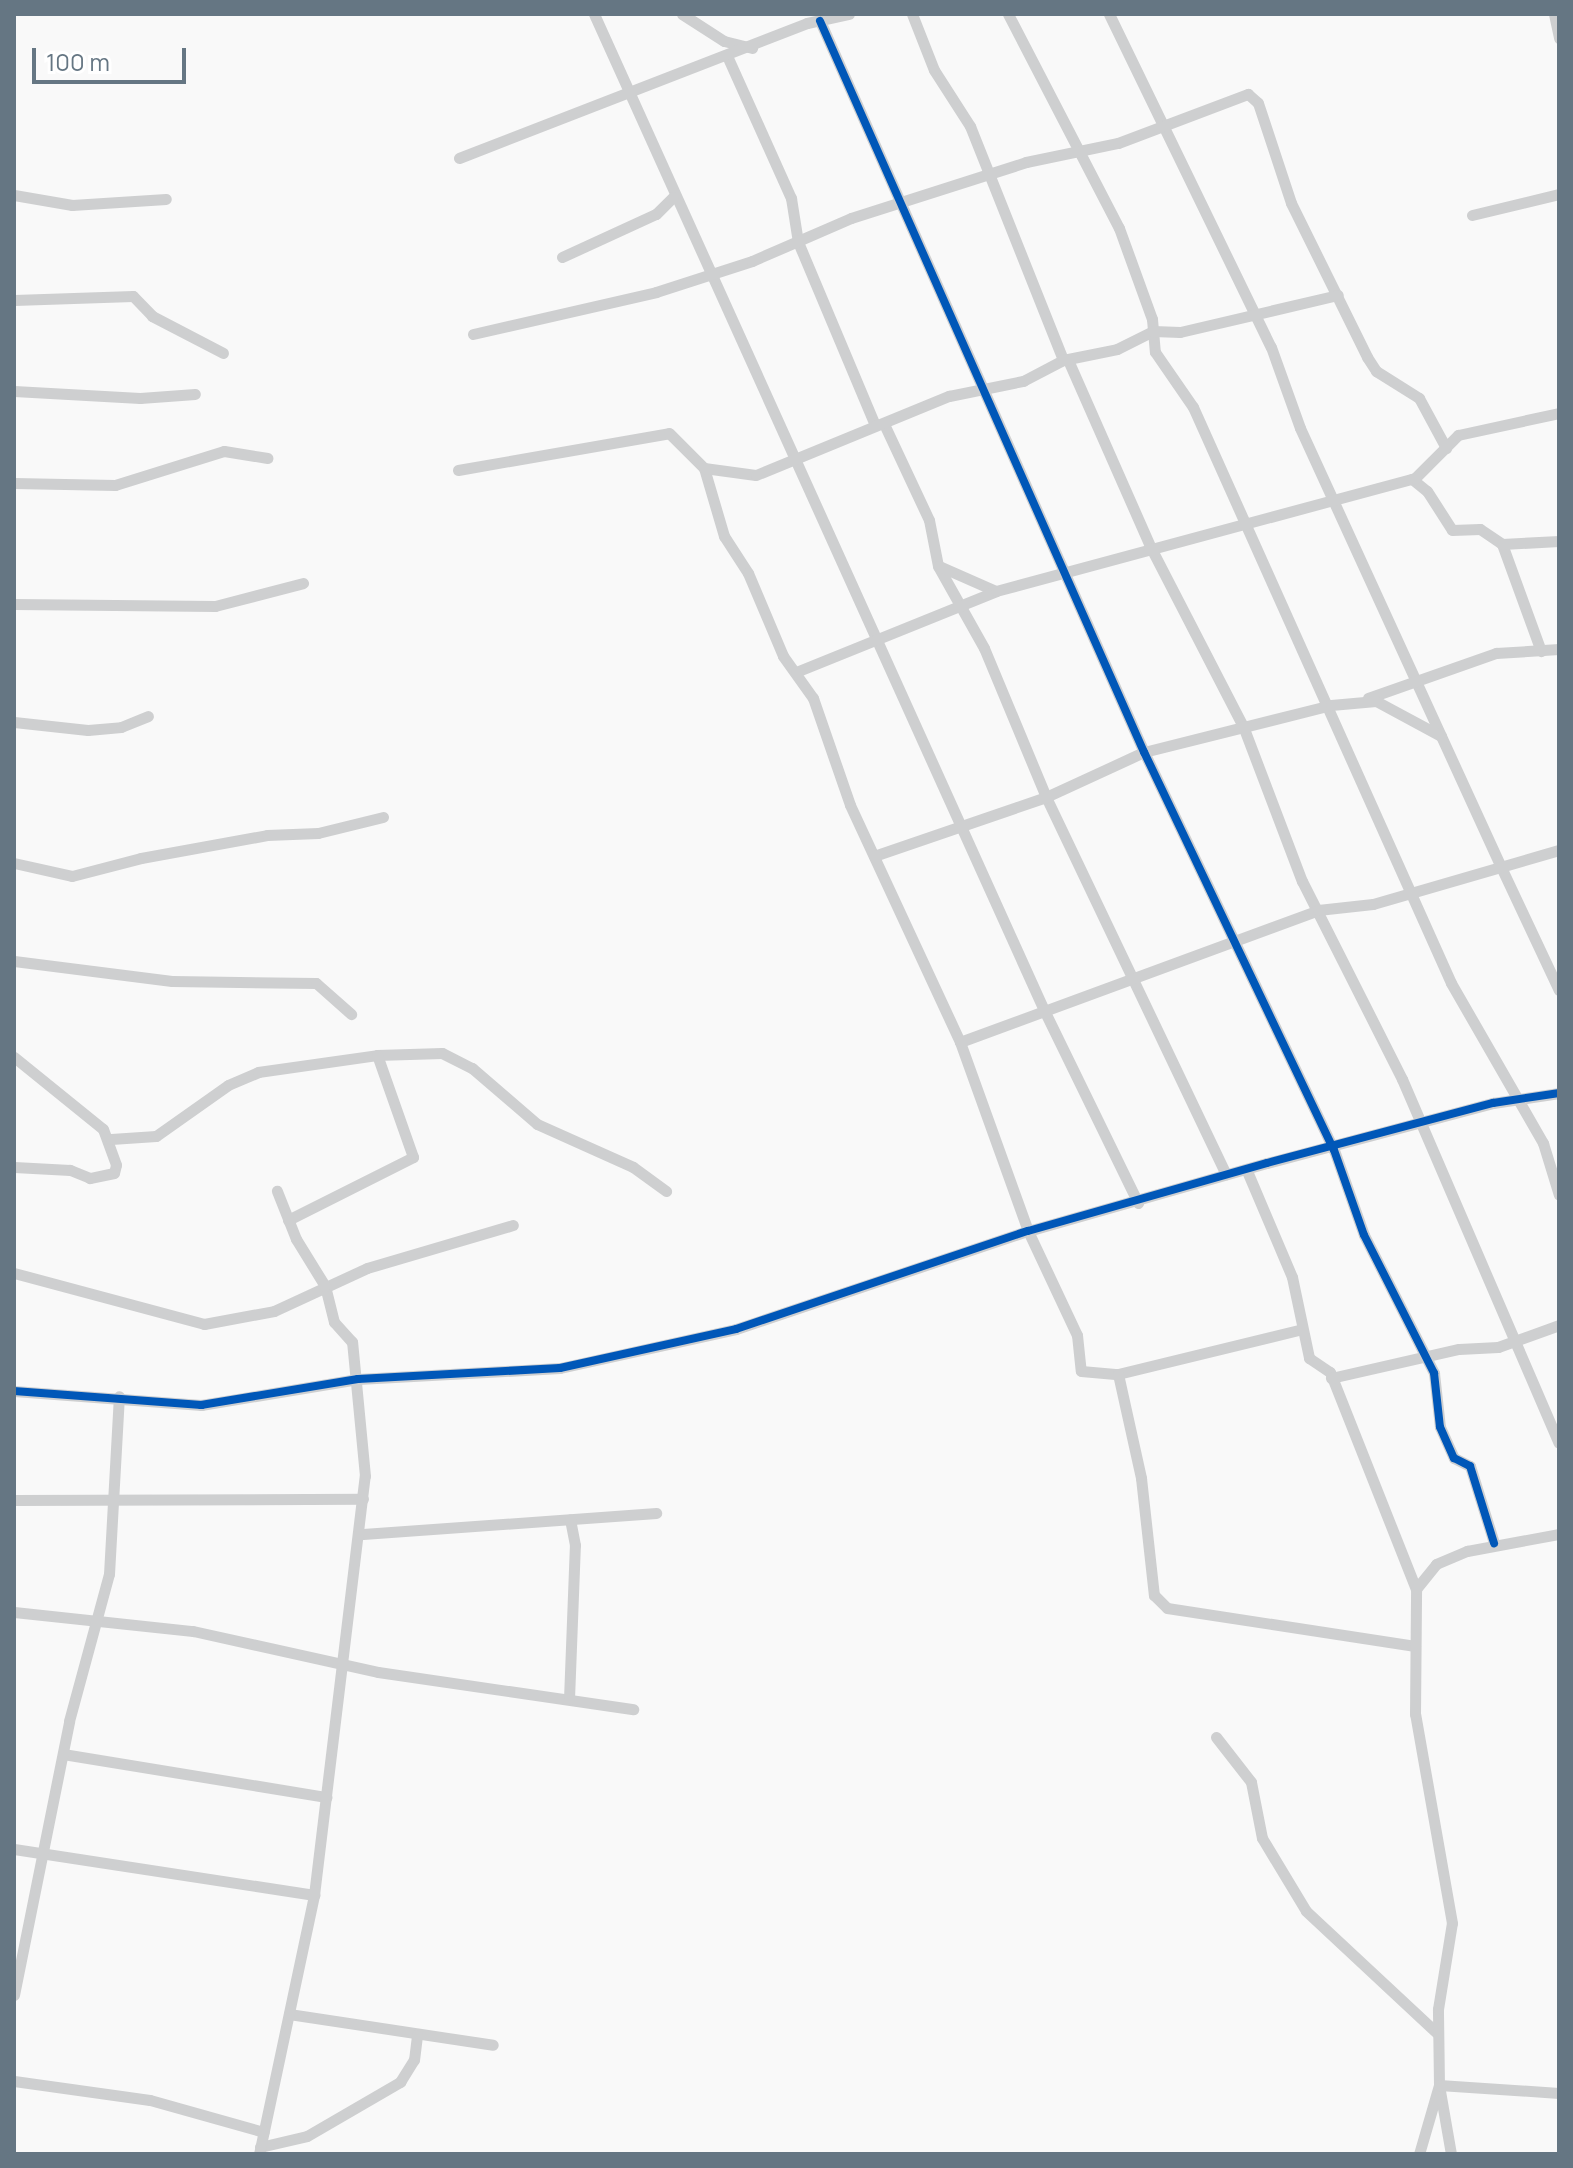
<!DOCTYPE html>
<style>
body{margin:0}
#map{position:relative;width:1573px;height:2168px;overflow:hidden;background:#f9f9f9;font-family:Manrope,sans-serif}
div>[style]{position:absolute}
.minor>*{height:11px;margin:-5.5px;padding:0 5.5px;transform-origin:5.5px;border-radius:5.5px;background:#cecfd0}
.cycleway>*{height:8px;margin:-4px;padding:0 4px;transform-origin:4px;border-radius:4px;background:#0057b8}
span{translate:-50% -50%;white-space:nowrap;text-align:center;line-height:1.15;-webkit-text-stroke:8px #fff;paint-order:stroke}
.frame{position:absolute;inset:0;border:16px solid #657683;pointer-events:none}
.scale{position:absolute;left:32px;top:48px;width:154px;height:36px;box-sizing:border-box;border:4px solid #657683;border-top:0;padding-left:10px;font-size:24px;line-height:28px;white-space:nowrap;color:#657683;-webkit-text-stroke:6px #fff;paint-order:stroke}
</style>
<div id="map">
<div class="minor">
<i style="left:594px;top:14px;width:1091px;rotate:65.69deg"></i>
<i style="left:1043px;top:1008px;width:217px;rotate:64deg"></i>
<i style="left:682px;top:14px;width:50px;rotate:32.7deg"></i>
<i style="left:724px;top:41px;width:29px;rotate:14deg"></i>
<i style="left:912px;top:14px;width:60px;rotate:68.6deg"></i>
<i style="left:934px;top:70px;width:67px;rotate:57.3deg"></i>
<i style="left:970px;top:126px;width:252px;rotate:68.3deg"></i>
<i style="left:1008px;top:14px;width:241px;rotate:62.6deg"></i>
<i style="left:1119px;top:228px;width:97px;rotate:70.1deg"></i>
<i style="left:1152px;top:319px;width:33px;rotate:85deg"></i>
<i style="left:1155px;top:352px;width:67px;rotate:55.4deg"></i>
<i style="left:1193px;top:407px;width:631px;rotate:65.87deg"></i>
<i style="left:1451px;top:983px;width:185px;rotate:60.1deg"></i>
<i style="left:1543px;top:1143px;width:54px;rotate:72.9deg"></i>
<i style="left:1109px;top:14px;width:370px;rotate:64.1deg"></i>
<i style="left:1271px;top:347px;width:86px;rotate:70.3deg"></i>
<i style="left:1300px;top:428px;width:478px;rotate:65.4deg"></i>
<i style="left:1554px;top:14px;width:25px;rotate:78deg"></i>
<i style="left:820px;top:21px;width:800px;rotate:66.1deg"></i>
<i style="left:1144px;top:752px;width:441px;rotate:64.5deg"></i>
<i style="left:1334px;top:1150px;width:90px;rotate:70.6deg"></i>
<i style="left:1364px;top:1235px;width:155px;rotate:63.1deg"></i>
<i style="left:1434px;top:1373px;width:54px;rotate:83.7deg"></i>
<i style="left:1440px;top:1427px;width:34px;rotate:66deg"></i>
<i style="left:1454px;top:1458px;width:18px;rotate:27deg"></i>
<i style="left:1470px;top:1466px;width:81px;rotate:72.7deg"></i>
<i style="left:728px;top:58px;width:154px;rotate:65.8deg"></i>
<i style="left:791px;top:198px;width:45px;rotate:81deg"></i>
<i style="left:798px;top:242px;width:199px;rotate:67.2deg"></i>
<i style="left:459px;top:158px;width:373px;rotate:-21.2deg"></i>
<i style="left:807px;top:23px;width:43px;rotate:-12.1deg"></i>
<i style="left:14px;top:195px;width:59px;rotate:9.8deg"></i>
<i style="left:72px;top:205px;width:94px;rotate:-3.7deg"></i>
<i style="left:1472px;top:215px;width:89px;rotate:-13.6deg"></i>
<i style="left:562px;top:257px;width:103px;rotate:-24.6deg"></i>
<i style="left:656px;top:214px;width:24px;rotate:-45deg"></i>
<i style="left:14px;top:300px;width:119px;rotate:-1.9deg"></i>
<i style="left:133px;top:296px;width:28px;rotate:46deg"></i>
<i style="left:152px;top:316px;width:80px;rotate:27.5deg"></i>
<i style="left:473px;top:334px;width:188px;rotate:-12.9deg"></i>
<i style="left:656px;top:292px;width:101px;rotate:-17.9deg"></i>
<i style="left:752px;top:261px;width:108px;rotate:-23.5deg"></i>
<i style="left:851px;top:218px;width:184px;rotate:-17.7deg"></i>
<i style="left:1026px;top:162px;width:94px;rotate:-11.7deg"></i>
<i style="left:1118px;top:143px;width:139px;rotate:-20.7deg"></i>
<i style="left:1248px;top:94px;width:13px;rotate:42deg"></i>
<i style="left:1258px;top:103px;width:105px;rotate:71.7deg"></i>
<i style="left:1291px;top:203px;width:172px;rotate:63.7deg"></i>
<i style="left:1367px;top:357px;width:17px;rotate:57deg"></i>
<i style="left:1376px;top:371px;width:51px;rotate:32.1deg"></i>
<i style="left:1419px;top:398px;width:57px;rotate:61.6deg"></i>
<i style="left:1068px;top:360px;width:206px;rotate:66.2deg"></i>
<i style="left:1151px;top:548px;width:200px;rotate:62.7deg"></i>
<i style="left:1243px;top:726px;width:166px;rotate:69.2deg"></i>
<i style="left:1302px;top:881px;width:222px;rotate:63.2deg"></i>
<i style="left:1402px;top:1079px;width:396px;rotate:66.7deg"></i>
<i style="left:14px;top:391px;width:126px;rotate:3.2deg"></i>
<i style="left:140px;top:398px;width:55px;rotate:-4.2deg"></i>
<i style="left:884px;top:424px;width:106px;rotate:64.9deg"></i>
<i style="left:929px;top:520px;width:47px;rotate:78.9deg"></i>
<i style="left:938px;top:566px;width:94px;rotate:60.7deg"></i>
<i style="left:984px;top:648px;width:161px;rotate:67.4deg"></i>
<i style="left:1046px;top:797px;width:418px;rotate:64.5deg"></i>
<i style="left:704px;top:468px;width:71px;rotate:73.6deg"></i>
<i style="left:724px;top:536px;width:44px;rotate:57deg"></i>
<i style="left:748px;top:573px;width:90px;rotate:67.1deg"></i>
<i style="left:783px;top:656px;width:52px;rotate:54.5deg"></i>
<i style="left:813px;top:698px;width:113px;rotate:70.9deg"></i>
<i style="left:850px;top:805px;width:261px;rotate:65.1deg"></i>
<i style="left:960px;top:1042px;width:201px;rotate:70.2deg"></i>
<i style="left:1028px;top:1231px;width:115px;rotate:64.8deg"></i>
<i style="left:1077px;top:1335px;width:36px;rotate:84deg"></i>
<i style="left:1081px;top:1371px;width:37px;rotate:5deg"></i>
<i style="left:1118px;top:1374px;width:189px;rotate:-13.7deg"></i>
<i style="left:458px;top:470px;width:214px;rotate:-9.9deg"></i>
<i style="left:669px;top:433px;width:49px;rotate:45deg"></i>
<i style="left:704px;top:468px;width:52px;rotate:7.7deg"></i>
<i style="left:756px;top:475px;width:209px;rotate:-22.3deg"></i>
<i style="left:949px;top:396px;width:76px;rotate:-11.5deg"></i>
<i style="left:1023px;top:381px;width:45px;rotate:-27.7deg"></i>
<i style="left:1063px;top:360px;width:55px;rotate:-11.5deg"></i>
<i style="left:1117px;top:349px;width:40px;rotate:-26.6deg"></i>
<i style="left:1153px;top:331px;width:27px;rotate:2deg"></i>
<i style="left:1180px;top:332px;width:162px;rotate:-13.2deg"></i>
<i style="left:1412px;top:479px;width:19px;rotate:39deg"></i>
<i style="left:1427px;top:491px;width:46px;rotate:57.3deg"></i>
<i style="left:1452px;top:530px;width:28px;rotate:-2deg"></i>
<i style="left:1480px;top:529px;width:27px;rotate:34deg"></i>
<i style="left:1502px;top:544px;width:114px;rotate:70deg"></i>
<i style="left:14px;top:483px;width:101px;rotate:1.1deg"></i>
<i style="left:115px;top:485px;width:114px;rotate:-17.3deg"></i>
<i style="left:224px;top:451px;width:44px;rotate:9.2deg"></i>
<i style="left:1502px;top:544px;width:57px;rotate:-3deg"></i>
<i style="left:939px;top:566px;width:62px;rotate:23.7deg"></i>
<i style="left:14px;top:604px;width:201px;rotate:0.6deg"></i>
<i style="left:215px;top:606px;width:91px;rotate:-14.6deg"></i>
<i style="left:796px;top:672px;width:216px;rotate:-22deg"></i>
<i style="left:996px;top:591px;width:434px;rotate:-15.1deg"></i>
<i style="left:1415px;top:478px;width:61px;rotate:-45deg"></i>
<i style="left:1458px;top:435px;width:103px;rotate:-12.3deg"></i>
<i style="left:1368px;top:698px;width:136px;rotate:-19.4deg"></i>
<i style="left:1496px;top:653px;width:63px;rotate:-3.6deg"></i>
<i style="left:14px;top:722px;width:74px;rotate:6.2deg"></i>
<i style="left:88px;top:730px;width:33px;rotate:-5deg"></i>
<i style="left:121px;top:727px;width:29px;rotate:-22deg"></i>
<i style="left:874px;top:856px;width:182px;rotate:-18.9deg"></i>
<i style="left:1046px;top:797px;width:108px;rotate:-24.7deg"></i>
<i style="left:1144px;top:752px;width:193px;rotate:-14.1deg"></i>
<i style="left:1331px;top:705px;width:45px;rotate:-5.1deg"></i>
<i style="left:1376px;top:701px;width:74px;rotate:28.3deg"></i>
<i style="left:14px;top:863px;width:59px;rotate:12.6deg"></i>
<i style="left:72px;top:876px;width:71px;rotate:-14.6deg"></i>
<i style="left:141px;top:858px;width:128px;rotate:-10.3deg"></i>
<i style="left:267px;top:835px;width:51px;rotate:-2.2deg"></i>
<i style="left:318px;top:833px;width:67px;rotate:-13.8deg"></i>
<i style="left:1501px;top:867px;width:136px;rotate:64.8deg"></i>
<i style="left:14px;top:961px;width:159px;rotate:7.2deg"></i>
<i style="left:172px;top:981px;width:144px;rotate:0.8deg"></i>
<i style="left:316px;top:983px;width:47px;rotate:41.5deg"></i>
<i style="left:960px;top:1042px;width:382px;rotate:-20.2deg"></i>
<i style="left:1318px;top:910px;width:55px;rotate:-6.2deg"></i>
<i style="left:1373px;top:904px;width:194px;rotate:-16.2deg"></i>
<i style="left:14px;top:1057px;width:114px;rotate:39deg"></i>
<i style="left:103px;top:1129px;width:38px;rotate:70deg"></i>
<i style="left:116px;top:1165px;width:8px;rotate:104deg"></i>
<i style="left:114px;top:1173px;width:25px;rotate:168deg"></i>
<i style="left:90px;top:1178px;width:22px;rotate:-158deg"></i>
<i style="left:70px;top:1170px;width:56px;rotate:-176.9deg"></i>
<i style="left:111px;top:1139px;width:45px;rotate:-3.8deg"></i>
<i style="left:156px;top:1136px;width:88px;rotate:-35.3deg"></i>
<i style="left:228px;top:1085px;width:33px;rotate:-23deg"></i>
<i style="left:258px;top:1072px;width:120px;rotate:-8.1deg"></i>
<i style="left:377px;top:1055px;width:65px;rotate:-1.8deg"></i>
<i style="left:442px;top:1053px;width:34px;rotate:27deg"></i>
<i style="left:472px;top:1068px;width:86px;rotate:40.7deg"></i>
<i style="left:537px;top:1124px;width:105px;rotate:24.1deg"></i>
<i style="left:633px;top:1167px;width:41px;rotate:36deg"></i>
<i style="left:1247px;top:1171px;width:115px;rotate:67deg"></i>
<i style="left:1292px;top:1277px;width:83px;rotate:78.1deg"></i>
<i style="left:1309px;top:1358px;width:25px;rotate:34deg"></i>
<i style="left:1330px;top:1372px;width:233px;rotate:68.4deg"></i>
<i style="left:288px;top:1220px;width:140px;rotate:-26.7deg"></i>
<i style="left:413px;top:1157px;width:108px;rotate:-109.4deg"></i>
<i style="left:14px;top:1273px;width:197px;rotate:15deg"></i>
<i style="left:204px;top:1324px;width:71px;rotate:-10.5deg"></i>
<i style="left:274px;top:1311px;width:102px;rotate:-24.8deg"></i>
<i style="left:367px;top:1268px;width:152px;rotate:-16.4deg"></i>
<i style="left:1118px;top:1374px;width:107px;rotate:77.5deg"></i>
<i style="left:1141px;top:1478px;width:118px;rotate:83.7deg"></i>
<i style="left:1154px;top:1595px;width:18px;rotate:45deg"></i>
<i style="left:1167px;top:1608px;width:251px;rotate:8.7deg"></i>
<i style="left:1331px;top:1378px;width:131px;rotate:-12.8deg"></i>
<i style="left:1459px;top:1349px;width:39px;rotate:-3deg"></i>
<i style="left:1498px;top:1347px;width:65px;rotate:-19.8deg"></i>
<i style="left:14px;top:1391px;width:188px;rotate:4.3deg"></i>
<i style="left:201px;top:1405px;width:159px;rotate:-9.4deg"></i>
<i style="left:358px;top:1379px;width:202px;rotate:-3.1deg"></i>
<i style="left:560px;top:1368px;width:180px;rotate:-12.5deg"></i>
<i style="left:736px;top:1329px;width:308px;rotate:-18.6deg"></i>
<i style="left:1028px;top:1231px;width:248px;rotate:-15.9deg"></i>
<i style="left:1267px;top:1163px;width:234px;rotate:-14.9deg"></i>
<i style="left:1493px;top:1103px;width:67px;rotate:-8.6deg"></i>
<i style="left:14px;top:1500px;width:349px;rotate:-0.2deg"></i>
<i style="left:363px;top:1534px;width:294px;rotate:-4.1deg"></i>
<i style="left:14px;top:1612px;width:180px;rotate:6.1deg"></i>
<i style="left:193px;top:1631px;width:189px;rotate:12.5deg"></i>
<i style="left:378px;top:1672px;width:258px;rotate:8.3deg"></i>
<i style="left:569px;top:1699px;width:154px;rotate:-87.8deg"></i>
<i style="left:575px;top:1545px;width:26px;rotate:-101deg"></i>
<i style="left:1216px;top:1737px;width:57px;rotate:52.1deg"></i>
<i style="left:1251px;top:1782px;width:57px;rotate:78.9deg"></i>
<i style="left:1262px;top:1838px;width:85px;rotate:58.9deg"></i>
<i style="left:1306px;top:1911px;width:179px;rotate:43deg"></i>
<i style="left:63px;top:1754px;width:267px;rotate:9.3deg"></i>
<i style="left:14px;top:1849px;width:304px;rotate:8.7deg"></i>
<i style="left:14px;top:1995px;width:279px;rotate:-78.6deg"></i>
<i style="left:69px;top:1721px;width:152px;rotate:-74.8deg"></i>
<i style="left:109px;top:1574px;width:178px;rotate:-86.8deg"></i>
<i style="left:289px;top:2014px;width:206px;rotate:8.6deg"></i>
<i style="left:14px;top:2081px;width:137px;rotate:8deg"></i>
<i style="left:150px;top:2100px;width:118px;rotate:15.7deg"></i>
<i style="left:260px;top:2147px;width:48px;rotate:-13.2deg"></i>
<i style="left:307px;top:2136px;width:108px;rotate:-30.1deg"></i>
<i style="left:400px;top:2082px;width:26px;rotate:-58deg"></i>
<i style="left:414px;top:2060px;width:25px;rotate:-83deg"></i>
<i style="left:259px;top:2154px;width:265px;rotate:-78deg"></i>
<i style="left:314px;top:1895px;width:422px;rotate:-83.1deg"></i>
<i style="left:365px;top:1476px;width:135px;rotate:-95.5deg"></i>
<i style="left:352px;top:1342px;width:27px;rotate:-132deg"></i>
<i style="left:334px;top:1322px;width:37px;rotate:-104deg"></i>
<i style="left:325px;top:1286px;width:55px;rotate:-121.7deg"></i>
<i style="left:296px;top:1239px;width:52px;rotate:-111.6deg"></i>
<i style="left:1419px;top:2154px;width:72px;rotate:-73.8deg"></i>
<i style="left:1439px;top:2085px;width:76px;rotate:-90.8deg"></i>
<i style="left:1438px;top:2009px;width:87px;rotate:-80.8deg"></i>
<i style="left:1452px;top:1923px;width:212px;rotate:-100deg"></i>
<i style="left:1415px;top:1714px;width:125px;rotate:-89.5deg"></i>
<i style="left:1416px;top:1589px;width:32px;rotate:-51deg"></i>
<i style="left:1436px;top:1564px;width:34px;rotate:-23deg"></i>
<i style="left:1467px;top:1551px;width:94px;rotate:-10.5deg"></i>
<i style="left:1451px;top:2154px;width:70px;rotate:-99.9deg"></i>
<i style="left:1439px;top:2085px;width:120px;rotate:3.8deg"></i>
</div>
<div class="cycleway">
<i style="left:820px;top:21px;width:800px;rotate:66.1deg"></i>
<i style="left:1144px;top:752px;width:441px;rotate:64.5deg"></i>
<i style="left:1334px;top:1150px;width:90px;rotate:70.6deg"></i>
<i style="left:1364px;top:1235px;width:155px;rotate:63.1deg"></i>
<i style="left:1434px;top:1373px;width:54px;rotate:83.7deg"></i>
<i style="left:1440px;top:1427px;width:34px;rotate:66deg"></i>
<i style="left:1454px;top:1458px;width:18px;rotate:27deg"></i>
<i style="left:1470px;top:1466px;width:81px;rotate:72.7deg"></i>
<i style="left:14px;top:1391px;width:188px;rotate:4.3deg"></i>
<i style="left:201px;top:1405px;width:159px;rotate:-9.4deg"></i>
<i style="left:358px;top:1379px;width:202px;rotate:-3.1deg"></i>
<i style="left:560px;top:1368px;width:180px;rotate:-12.5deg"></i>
<i style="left:736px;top:1329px;width:308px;rotate:-18.6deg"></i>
<i style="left:1028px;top:1231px;width:248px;rotate:-15.9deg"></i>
<i style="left:1267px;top:1163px;width:234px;rotate:-14.9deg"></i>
<i style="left:1493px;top:1103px;width:67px;rotate:-8.6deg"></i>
</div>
<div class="frame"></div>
<div class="scale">100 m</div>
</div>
